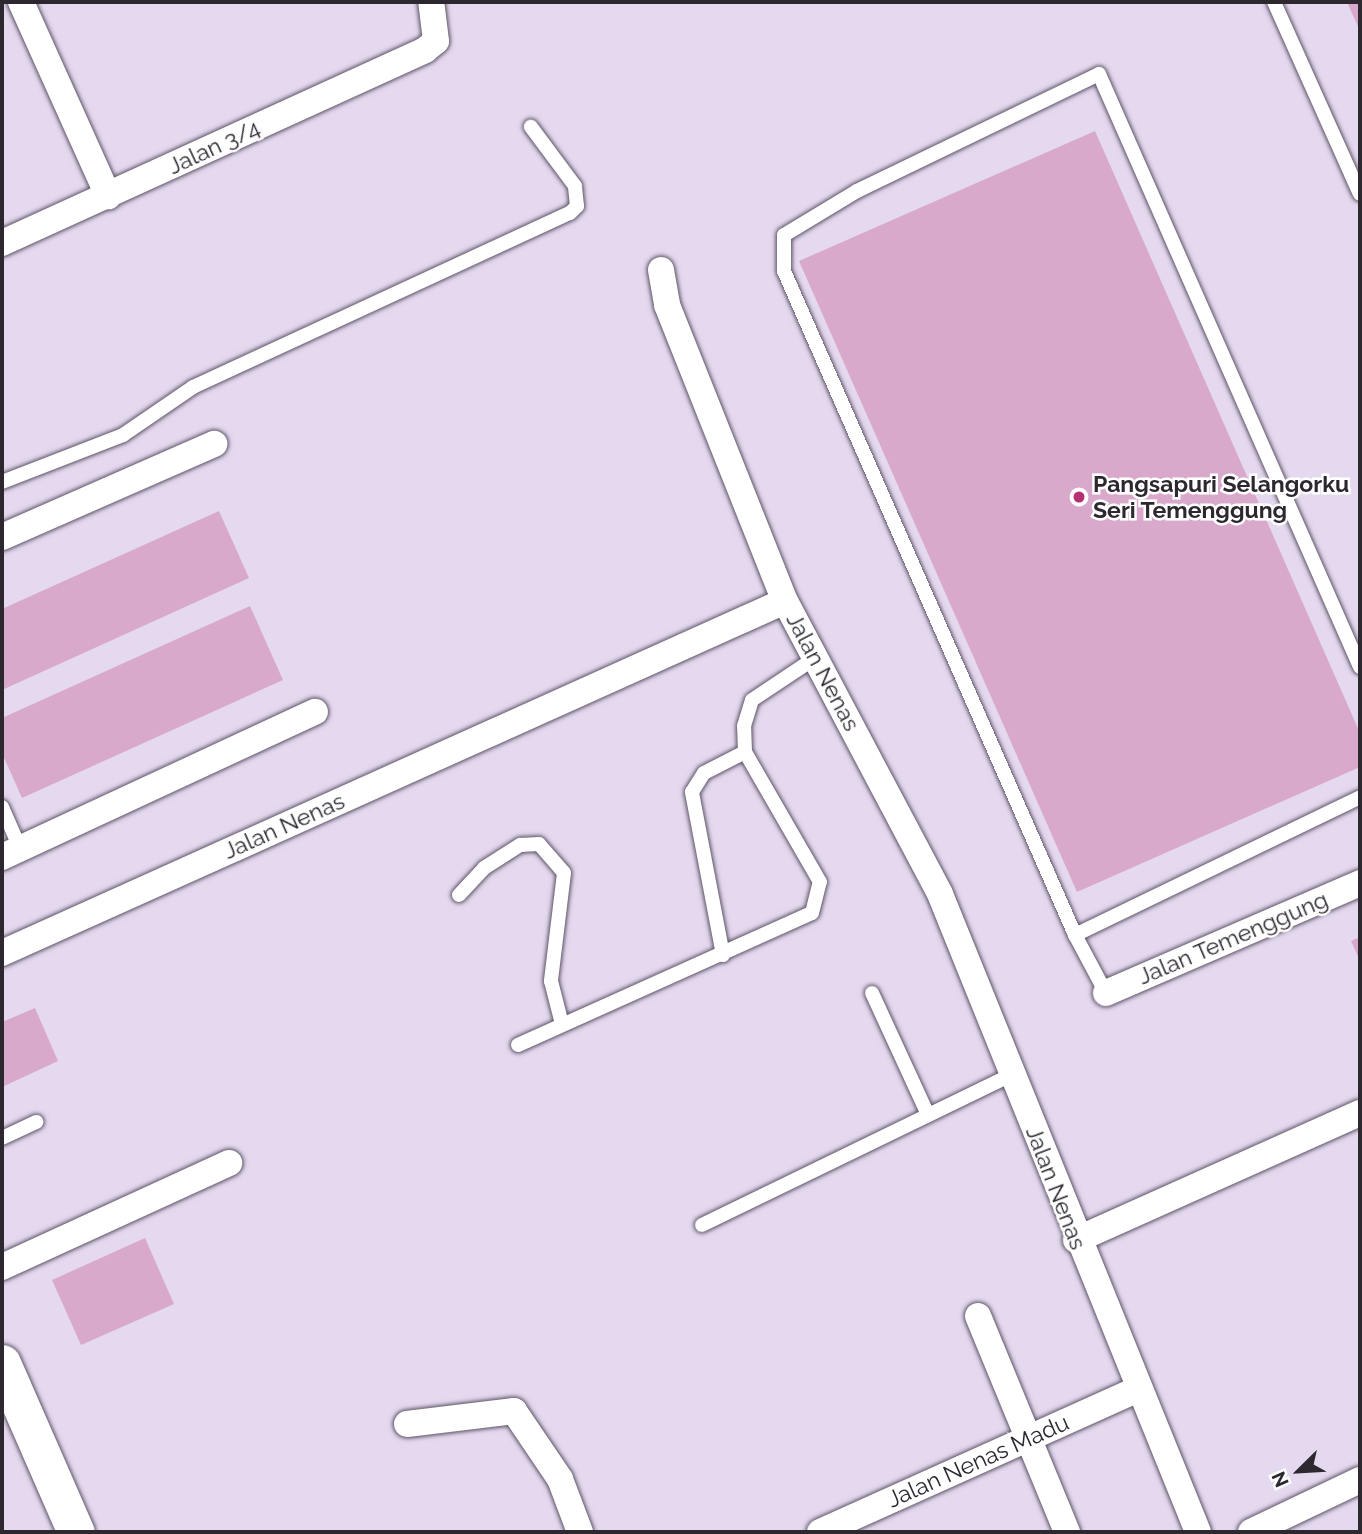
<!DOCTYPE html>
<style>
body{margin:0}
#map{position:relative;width:1362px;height:1534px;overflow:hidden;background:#e5d9ef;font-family:Raleway,sans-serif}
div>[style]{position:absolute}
.building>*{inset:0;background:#d9a9cc}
.roads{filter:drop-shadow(0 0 2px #5e5467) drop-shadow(0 0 2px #5e5467)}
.lane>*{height:14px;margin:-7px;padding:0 7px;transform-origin:7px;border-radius:7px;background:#fff}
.street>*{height:26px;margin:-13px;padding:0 13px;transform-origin:13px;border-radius:13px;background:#fff}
.secondary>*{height:37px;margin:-18.5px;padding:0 18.5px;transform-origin:18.5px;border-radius:18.5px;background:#fff}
.dots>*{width:19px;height:19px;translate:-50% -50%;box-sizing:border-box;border:4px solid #fff;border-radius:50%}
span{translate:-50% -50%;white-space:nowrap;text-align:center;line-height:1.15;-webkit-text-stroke:5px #fff;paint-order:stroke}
.street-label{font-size:23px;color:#2d2830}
.poi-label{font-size:23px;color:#2d2830;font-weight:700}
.left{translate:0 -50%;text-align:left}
.frame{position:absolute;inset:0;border:4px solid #2d2830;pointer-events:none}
.north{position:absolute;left:1264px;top:1436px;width:70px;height:70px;-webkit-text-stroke:5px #fff;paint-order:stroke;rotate:246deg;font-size:19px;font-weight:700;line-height:28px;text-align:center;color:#2d2830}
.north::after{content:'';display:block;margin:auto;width:24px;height:32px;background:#2d2830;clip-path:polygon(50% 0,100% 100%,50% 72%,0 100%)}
</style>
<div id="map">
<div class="building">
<i style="clip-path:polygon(1347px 2px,1360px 2px,1360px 31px)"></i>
<i style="clip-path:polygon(1095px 131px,1360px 733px,1360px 767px,1077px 892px,799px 261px)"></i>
<i style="clip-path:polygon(219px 511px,249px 578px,2px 690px,2px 609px)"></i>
<i style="clip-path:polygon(250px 606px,283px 680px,22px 798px,2px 753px,2px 718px)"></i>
<i style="clip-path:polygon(1360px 937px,1360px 961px,1351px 941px)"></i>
<i style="clip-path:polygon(35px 1008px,58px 1061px,2px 1087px,2px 1022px)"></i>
<i style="clip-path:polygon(145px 1238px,174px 1304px,81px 1345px,52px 1280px)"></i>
</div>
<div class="roads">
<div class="lane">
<i style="left:1274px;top:2px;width:210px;rotate:65.9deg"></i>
<i style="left:2px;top:482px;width:130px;rotate:-21.2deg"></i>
<i style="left:123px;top:435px;width:85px;rotate:-34.4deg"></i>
<i style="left:193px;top:387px;width:415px;rotate:-24.8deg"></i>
<i style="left:570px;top:213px;width:10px;rotate:-45deg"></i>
<i style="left:577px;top:206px;width:20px;rotate:-96deg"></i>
<i style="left:575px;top:186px;width:74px;rotate:-126.7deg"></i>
<i style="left:1360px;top:667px;width:648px;rotate:-113.76deg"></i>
<i style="left:1099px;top:74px;width:269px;rotate:154.2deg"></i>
<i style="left:857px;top:191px;width:85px;rotate:148.9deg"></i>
<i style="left:784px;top:235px;width:36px;rotate:90deg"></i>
<i style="left:784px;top:271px;width:725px;rotate:66.33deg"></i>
<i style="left:1075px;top:935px;width:317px;rotate:-25.8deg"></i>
<i style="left:2px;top:807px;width:45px;rotate:66.3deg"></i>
<i style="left:459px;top:895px;width:37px;rotate:-47deg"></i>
<i style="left:484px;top:868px;width:43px;rotate:-32.6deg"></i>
<i style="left:520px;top:845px;width:19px;rotate:-3deg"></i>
<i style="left:539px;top:844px;width:38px;rotate:49deg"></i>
<i style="left:564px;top:873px;width:109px;rotate:96.9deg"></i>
<i style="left:551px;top:981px;width:44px;rotate:75.7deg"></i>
<i style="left:1075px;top:935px;width:66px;rotate:61.9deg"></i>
<i style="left:723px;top:955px;width:166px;rotate:-100.8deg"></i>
<i style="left:692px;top:792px;width:22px;rotate:-58deg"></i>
<i style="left:704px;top:773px;width:46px;rotate:-27.1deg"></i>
<i style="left:872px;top:993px;width:134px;rotate:65.3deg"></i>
<i style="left:518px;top:1045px;width:322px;rotate:-24.2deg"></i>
<i style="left:812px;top:913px;width:32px;rotate:-76deg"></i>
<i style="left:820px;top:882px;width:150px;rotate:-120deg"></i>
<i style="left:745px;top:752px;width:26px;rotate:-92deg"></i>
<i style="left:744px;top:726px;width:27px;rotate:-73deg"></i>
<i style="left:752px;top:700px;width:76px;rotate:-33.7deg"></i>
<i style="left:2px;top:1138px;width:38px;rotate:-25deg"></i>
<i style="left:702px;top:1225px;width:343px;rotate:-25.9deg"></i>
</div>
<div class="street">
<i style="left:21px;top:2px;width:213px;rotate:65.8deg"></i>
<i style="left:2px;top:243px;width:465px;rotate:-24.5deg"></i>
<i style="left:425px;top:50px;width:14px;rotate:-39deg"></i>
<i style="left:436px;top:41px;width:39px;rotate:-97deg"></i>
<i style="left:661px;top:270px;width:36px;rotate:80deg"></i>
<i style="left:667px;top:305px;width:319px;rotate:68.3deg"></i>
<i style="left:785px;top:601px;width:331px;rotate:62.1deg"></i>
<i style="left:940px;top:894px;width:688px;rotate:67.98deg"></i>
<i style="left:2px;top:537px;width:232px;rotate:-23.7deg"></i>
<i style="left:2px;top:857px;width:345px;rotate:-24.9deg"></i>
<i style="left:2px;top:953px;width:858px;rotate:-24.21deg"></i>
<i style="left:1106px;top:993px;width:277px;rotate:-23.4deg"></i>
<i style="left:1076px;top:1240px;width:311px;rotate:-24.1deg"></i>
<i style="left:2px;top:1267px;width:250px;rotate:-24.6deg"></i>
<i style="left:978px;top:1316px;width:234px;rotate:67.6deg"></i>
<i style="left:407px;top:1424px;width:108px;rotate:-6.9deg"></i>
<i style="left:514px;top:1411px;width:82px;rotate:55.9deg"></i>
<i style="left:560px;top:1479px;width:57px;rotate:69.3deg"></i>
<i style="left:820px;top:1532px;width:346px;rotate:-24.2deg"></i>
<i style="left:1251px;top:1532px;width:121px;rotate:-25.5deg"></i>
</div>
<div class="secondary">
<i style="left:2px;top:1363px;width:184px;rotate:66.4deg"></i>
</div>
</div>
<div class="dots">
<i style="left:1079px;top:497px;background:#b62f70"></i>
</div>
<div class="street-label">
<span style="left:214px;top:147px;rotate:-25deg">Jalan 3/4</span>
<span style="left:823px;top:672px;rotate:62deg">Jalan Nenas</span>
<span style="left:284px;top:826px;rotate:-24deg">Jalan Nenas</span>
<span style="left:1233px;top:938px;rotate:-23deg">Jalan Temenggung</span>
<span style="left:1056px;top:1188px;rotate:69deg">Jalan Nenas</span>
<span style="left:978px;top:1461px;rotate:-24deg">Jalan Nenas Madu</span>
</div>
<div class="poi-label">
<span class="left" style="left:1093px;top:497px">Pangsapuri Selangorku<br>Seri Temenggung</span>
</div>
<div class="frame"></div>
<div class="north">N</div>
</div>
